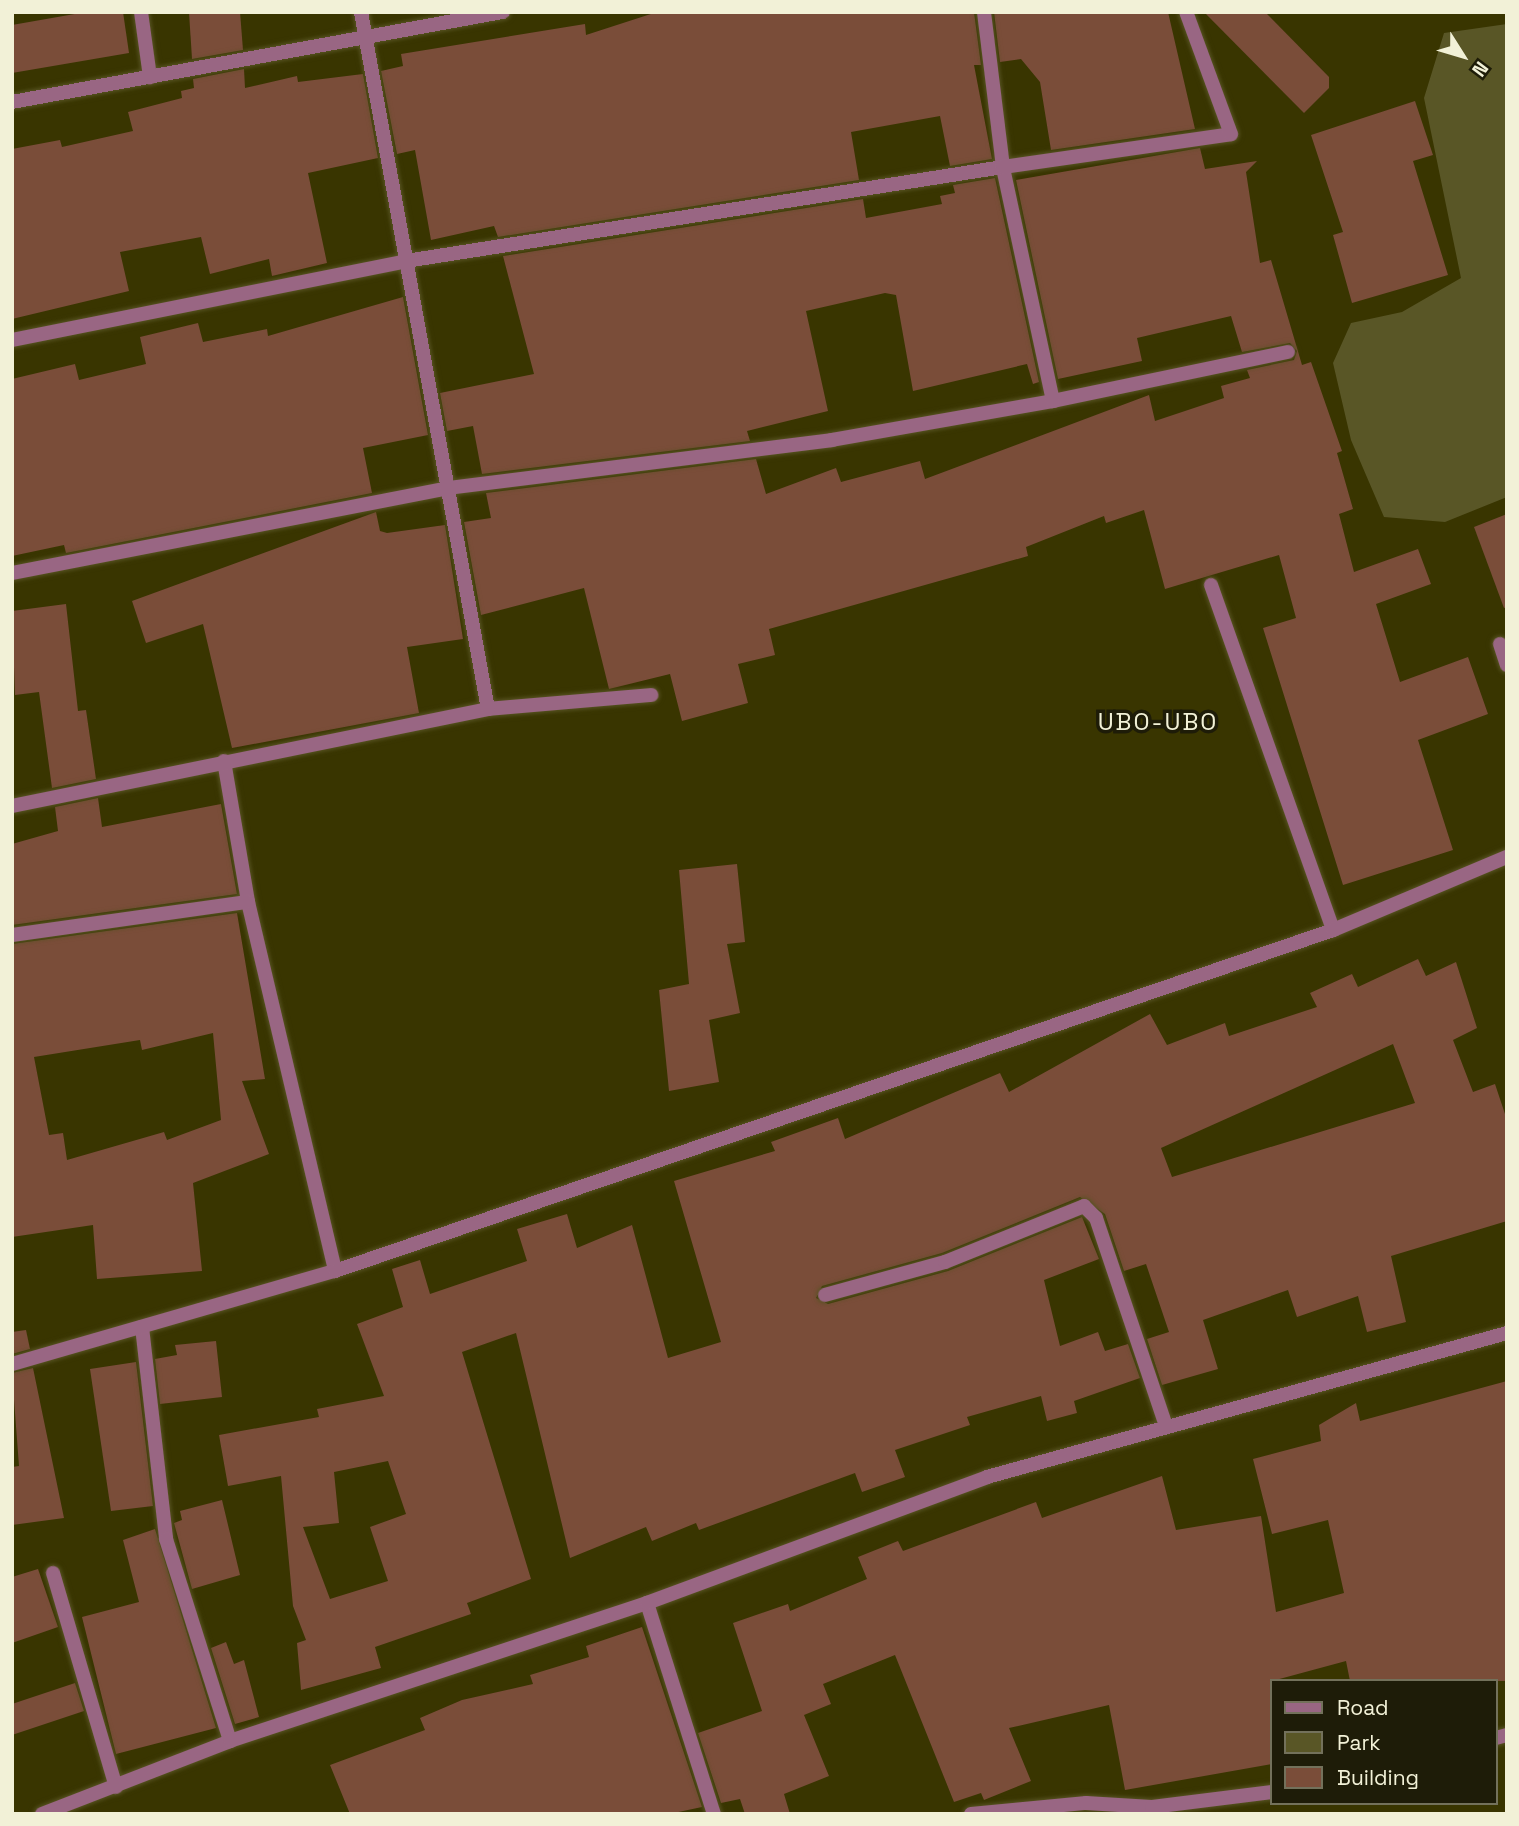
<!DOCTYPE html>
<style>
body{margin:0}
#map{position:relative;width:1519px;height:1826px;overflow:hidden;background:#393500;font-family:"Space Grotesk",sans-serif}
div>[style]{position:absolute}
.green>*{inset:0;background:#595626}
.building>*{inset:0;background:#7a4d39}
.roads{filter:drop-shadow(0 0 2px #575322) drop-shadow(0 0 2px #575322)}
.minor>*{height:14px;margin:-7px;padding:0 7px;transform-origin:7px;border-radius:7px;background:#996683}
.tertiary>*{height:14px;margin:-7px;padding:0 7px;transform-origin:7px;border-radius:7px;background:#996683}
span{translate:-50% -50%;white-space:nowrap;text-align:center;line-height:1.15;-webkit-text-stroke:7px #1e1c08;paint-order:stroke}
.quarter-label{font-size:24px;color:#f2f1d7;letter-spacing:2px}
.frame{position:absolute;inset:0;border:14px solid #f2f1d7;pointer-events:none}
.legend{position:absolute;left:1270px;top:1679px;width:228px;height:126px;box-sizing:border-box;background:#1e1c08;border:2px solid #73715b;margin:0;padding:9px 12px;list-style:none;font-size:21px;color:#f2f1d7}
.legend li{display:flex;align-items:center;gap:14px;height:35px}
.legend b{width:35px;border:2px solid #73715b}
.north{position:absolute;left:1428px;top:21px;width:70px;height:70px;-webkit-text-stroke:5px #1e1c08;paint-order:stroke;rotate:127deg;font-size:19px;font-weight:700;line-height:28px;text-align:center;color:#f2f1d7}
.north::after{content:'';display:block;margin:auto;width:24px;height:32px;background:#f2f1d7;clip-path:polygon(50% 0,100% 100%,50% 72%,0 100%)}
</style>
<div id="map">
<div class="green">
<i style="clip-path:polygon(1507px 24px,1507px 497px,1445px 522px,1384px 517px,1351px 440px,1333px 363px,1351px 323px,1402px 312px,1461px 278px,1424px 98px,1444px 33px)"></i>
</div>
<div class="building">
<i style="clip-path:polygon(86px 12px,123px 12px,129px 53px,12px 73px,12px 25px)"></i>
<i style="clip-path:polygon(189px 12px,240px 12px,243px 50px,192px 59px)"></i>
<i style="clip-path:polygon(657px 12px,974px 12px,981px 65px,974px 65px,992px 159px,950px 166px,940px 116px,851px 132px,859px 180px,498px 237px,494px 226px,431px 240px,415px 150px,397px 154px,381px 71px,403px 66px,401px 54px,585px 24px,586px 35px)"></i>
<i style="clip-path:polygon(994px 12px,1168px 12px,1195px 129px,1051px 150px,1040px 82px,1021px 59px,1000px 62px)"></i>
<i style="clip-path:polygon(1204px 12px,1265px 12px,1329px 77px,1329px 88px,1304px 113px)"></i>
<i style="clip-path:polygon(244px 69px,245px 88px,297px 76px,298px 82px,363px 74px,378px 158px,308px 173px,327px 263px,272px 276px,269px 259px,210px 274px,201px 237px,120px 252px,129px 291px,12px 319px,12px 149px,60px 140px,62px 147px,133px 131px,128px 112px,182px 98px,181px 91px,194px 88px,193px 79px)"></i>
<i style="clip-path:polygon(1415px 101px,1433px 155px,1413px 161px,1448px 275px,1352px 303px,1333px 235px,1343px 232px,1311px 135px)"></i>
<i style="clip-path:polygon(1200px 148px,1205px 169px,1257px 161px,1246px 172px,1260px 263px,1271px 260px,1302px 365px,1311px 362px,1342px 451px,1337px 453px,1353px 509px,1339px 514px,1354px 572px,1418px 549px,1431px 584px,1376px 604px,1400px 682px,1468px 657px,1488px 714px,1418px 740px,1453px 850px,1343px 885px,1263px 628px,1296px 618px,1279px 555px,1165px 589px,1144px 510px,1106px 523px,1104px 516px,1026px 547px,1028px 556px,769px 629px,775px 655px,738px 664px,748px 703px,682px 721px,670px 674px,609px 689px,584px 588px,481px 615px,464px 522px,491px 518px,486px 493px,756px 459px,766px 494px,836px 468px,841px 482px,920px 461px,925px 479px,1149px 395px,1155px 421px,1224px 398px,1221px 386px,1250px 378px,1247px 370px,1294px 360px,1297px 351px,1290px 343px,1242px 352px,1231px 316px,1137px 338px,1142px 361px,1058px 379px,1016px 180px)"></i>
<i style="clip-path:polygon(995px 178px,1039px 382px,1033px 384px,1027px 364px,913px 391px,896px 295px,885px 293px,806px 311px,828px 411px,747px 431px,750px 441px,482px 474px,473px 426px,447px 431px,440px 393px,534px 374px,503px 256px,863px 199px,866px 218px,942px 204px,940px 196px,955px 193px,953px 185px)"></i>
<i style="clip-path:polygon(403px 297px,428px 435px,363px 448px,372px 493px,66px 553px,64px 545px,12px 556px,12px 379px,75px 364px,79px 380px,146px 364px,140px 337px,198px 323px,203px 342px,267px 329px,268px 336px)"></i>
<i style="clip-path:polygon(376px 512px,380px 531px,387px 533px,445px 525px,463px 639px,407px 647px,419px 713px,232px 748px,203px 624px,146px 643px,132px 601px)"></i>
<i style="clip-path:polygon(1507px 514px,1507px 607px,1504px 608px,1474px 527px)"></i>
<i style="clip-path:polygon(66px 604px,78px 711px,86px 710px,96px 779px,52px 788px,39px 692px,15px 695px,12px 611px)"></i>
<i style="clip-path:polygon(98px 798px,102px 827px,221px 804px,237px 894px,12px 925px,12px 844px,58px 831px,55px 807px)"></i>
<i style="clip-path:polygon(737px 864px,745px 942px,727px 944px,740px 1013px,709px 1020px,719px 1082px,669px 1091px,659px 990px,689px 984px,679px 870px)"></i>
<i style="clip-path:polygon(evenodd,237px 913px,265px 1079px,242px 1081px,269px 1154px,193px 1183px,202px 1271px,97px 1279px,93px 1225px,12px 1237px,12px 944px,237px 913px,213px 1033px,221px 1120px,167px 1140px,164px 1132px,67px 1160px,63px 1133px,49px 1135px,34px 1057px,140px 1040px,142px 1050px,213px 1033px)"></i>
<i style="clip-path:polygon(evenodd,1418px 959px,1426px 976px,1456px 962px,1477px 1028px,1453px 1040px,1473px 1092px,1495px 1084px,1507px 1120px,1507px 1221px,1391px 1256px,1406px 1322px,1367px 1332px,1358px 1296px,1297px 1317px,1288px 1290px,1203px 1320px,1218px 1369px,1162px 1385px,1147px 1339px,1169px 1332px,1146px 1264px,1124px 1271px,1105px 1214px,1080px 1197px,942px 1253px,822px 1286px,816px 1298px,828px 1304px,948px 1271px,1082px 1217px,1099px 1259px,1044px 1280px,1060px 1346px,1098px 1332px,1105px 1351px,1128px 1344px,1140px 1378px,1074px 1401px,1077px 1413px,1047px 1421px,1041px 1396px,967px 1417px,970px 1425px,895px 1450px,905px 1477px,862px 1492px,855px 1473px,699px 1530px,696px 1523px,652px 1541px,646px 1527px,570px 1558px,516px 1333px,462px 1352px,531px 1579px,467px 1603px,471px 1614px,375px 1647px,381px 1668px,301px 1690px,297px 1643px,306px 1640px,293px 1606px,281px 1476px,228px 1486px,219px 1435px,319px 1417px,317px 1409px,384px 1396px,357px 1324px,403px 1307px,392px 1269px,420px 1260px,430px 1294px,527px 1261px,517px 1229px,567px 1214px,577px 1248px,632px 1225px,668px 1358px,721px 1342px,674px 1181px,775px 1151px,771px 1142px,838px 1118px,845px 1139px,1000px 1073px,1009px 1092px,1150px 1014px,1167px 1045px,1225px 1023px,1229px 1036px,1317px 1007px,1310px 993px,1352px 974px,1358px 987px,1418px 959px,1393px 1044px,1415px 1103px,1172px 1177px,1161px 1148px,1393px 1044px,1418px 959px,388px 1461px,406px 1514px,370px 1527px,388px 1581px,330px 1599px,303px 1527px,339px 1523px,334px 1472px,388px 1461px)"></i>
<i style="clip-path:polygon(26px 1330px,30px 1349px,12px 1354px,12px 1332px)"></i>
<i style="clip-path:polygon(216px 1341px,222px 1397px,160px 1404px,155px 1359px,177px 1355px,175px 1345px)"></i>
<i style="clip-path:polygon(136px 1362px,153px 1506px,111px 1511px,90px 1369px)"></i>
<i style="clip-path:polygon(33px 1368px,64px 1518px,12px 1525px,12px 1467px,19px 1466px,12px 1373px)"></i>
<i style="clip-path:polygon(1507px 1381px,1507px 1681px,1350px 1681px,1346px 1661px,1272px 1681px,1272px 1764px,1125px 1790px,1109px 1705px,1009px 1728px,1031px 1781px,984px 1800px,981px 1793px,954px 1802px,895px 1655px,823px 1684px,831px 1704px,804px 1715px,829px 1776px,784px 1794px,790px 1814px,745px 1814px,740px 1799px,721px 1803px,698px 1733px,762px 1711px,733px 1623px,788px 1604px,790px 1611px,867px 1579px,858px 1557px,898px 1541px,903px 1551px,1036px 1502px,1042px 1518px,1162px 1476px,1176px 1530px,1261px 1516px,1276px 1612px,1344px 1593px,1328px 1520px,1272px 1534px,1253px 1459px,1321px 1441px,1319px 1425px,1356px 1403px,1360px 1421px)"></i>
<i style="clip-path:polygon(222px 1500px,240px 1575px,192px 1589px,174px 1523px,182px 1520px,180px 1511px)"></i>
<i style="clip-path:polygon(155px 1529px,216px 1728px,116px 1754px,82px 1617px,139px 1602px,123px 1540px)"></i>
<i style="clip-path:polygon(38px 1569px,58px 1627px,12px 1643px,12px 1577px)"></i>
<i style="clip-path:polygon(642px 1627px,702px 1807px,669px 1814px,350px 1814px,330px 1765px,425px 1730px,420px 1718px,462px 1700px,533px 1684px,530px 1675px,589px 1657px,586px 1646px)"></i>
<i style="clip-path:polygon(226px 1642px,234px 1664px,244px 1660px,259px 1717px,235px 1724px,211px 1648px)"></i>
<i style="clip-path:polygon(75px 1683px,84px 1711px,12px 1735px,12px 1704px)"></i>
</div>
<div class="roads">
<div class="minor">
<i style="left:141px;top:12px;width:66px;rotate:82.1deg"></i>
<i style="left:12px;top:340px;width:402px;rotate:-11.3deg"></i>
<i style="left:406px;top:261px;width:604px;rotate:-8.95deg"></i>
<i style="left:1003px;top:167px;width:156px;rotate:-97deg"></i>
<i style="left:1053px;top:401px;width:240px;rotate:-11.8deg"></i>
<i style="left:12px;top:573px;width:444px;rotate:-11deg"></i>
<i style="left:448px;top:488px;width:387px;rotate:-7.1deg"></i>
<i style="left:832px;top:440px;width:224px;rotate:-10deg"></i>
<i style="left:1053px;top:401px;width:239px;rotate:-102.1deg"></i>
<i style="left:1003px;top:167px;width:230px;rotate:-8.2deg"></i>
<i style="left:1231px;top:134px;width:130px;rotate:-110.2deg"></i>
<i style="left:1211px;top:585px;width:366px;rotate:70.5deg"></i>
<i style="left:1500px;top:644px;width:22px;rotate:72deg"></i>
<i style="left:488px;top:709px;width:164px;rotate:-4.9deg"></i>
<i style="left:224px;top:761px;width:143px;rotate:80.3deg"></i>
<i style="left:248px;top:902px;width:379px;rotate:76.7deg"></i>
<i style="left:12px;top:806px;width:486px;rotate:-11.5deg"></i>
<i style="left:488px;top:709px;width:708px;rotate:-100.33deg"></i>
<i style="left:12px;top:935px;width:238px;rotate:-8deg"></i>
<i style="left:825px;top:1295px;width:124px;rotate:-15.4deg"></i>
<i style="left:945px;top:1262px;width:150px;rotate:-21.9deg"></i>
<i style="left:1084px;top:1206px;width:17px;rotate:45deg"></i>
<i style="left:1096px;top:1218px;width:219px;rotate:71.4deg"></i>
<i style="left:142px;top:1327px;width:213px;rotate:83.5deg"></i>
<i style="left:166px;top:1539px;width:212px;rotate:72.4deg"></i>
<i style="left:12px;top:1364px;width:336px;rotate:-16.1deg"></i>
<i style="left:335px;top:1271px;width:1055px;rotate:-18.86deg"></i>
<i style="left:1333px;top:930px;width:189px;rotate:-22.8deg"></i>
<i style="left:53px;top:1573px;width:223px;rotate:73.6deg"></i>
<i style="left:647px;top:1603px;width:221px;rotate:72.4deg"></i>
<i style="left:1496px;top:1738px;width:11px;rotate:-15deg"></i>
<i style="left:42px;top:1814px;width:202px;rotate:-21.2deg"></i>
<i style="left:230px;top:1741px;width:439px;rotate:-18.3deg"></i>
<i style="left:647px;top:1603px;width:363px;rotate:-20.3deg"></i>
<i style="left:987px;top:1477px;width:540px;rotate:-15.48deg"></i>
<i style="left:971px;top:1814px;width:116px;rotate:-5.5deg"></i>
<i style="left:1086px;top:1803px;width:66px;rotate:3.5deg"></i>
<i style="left:1152px;top:1807px;width:121px;rotate:-7.1deg"></i>
</div>
<div class="tertiary">
<i style="left:12px;top:102px;width:499px;rotate:-10.4deg"></i>
</div>
</div>
<div class="quarter-label">
<span style="left:1158px;top:722px">UBO-UBO</span>
</div>
<div class="frame"></div>
<ul class="legend">
<li><b style="height:9px;background:#996683"></b>Road</li>
<li><b style="height:19px;background:#595626"></b>Park</li>
<li><b style="height:19px;background:#7a4d39"></b>Building</li>
</ul>
<div class="north">N</div>
</div>
